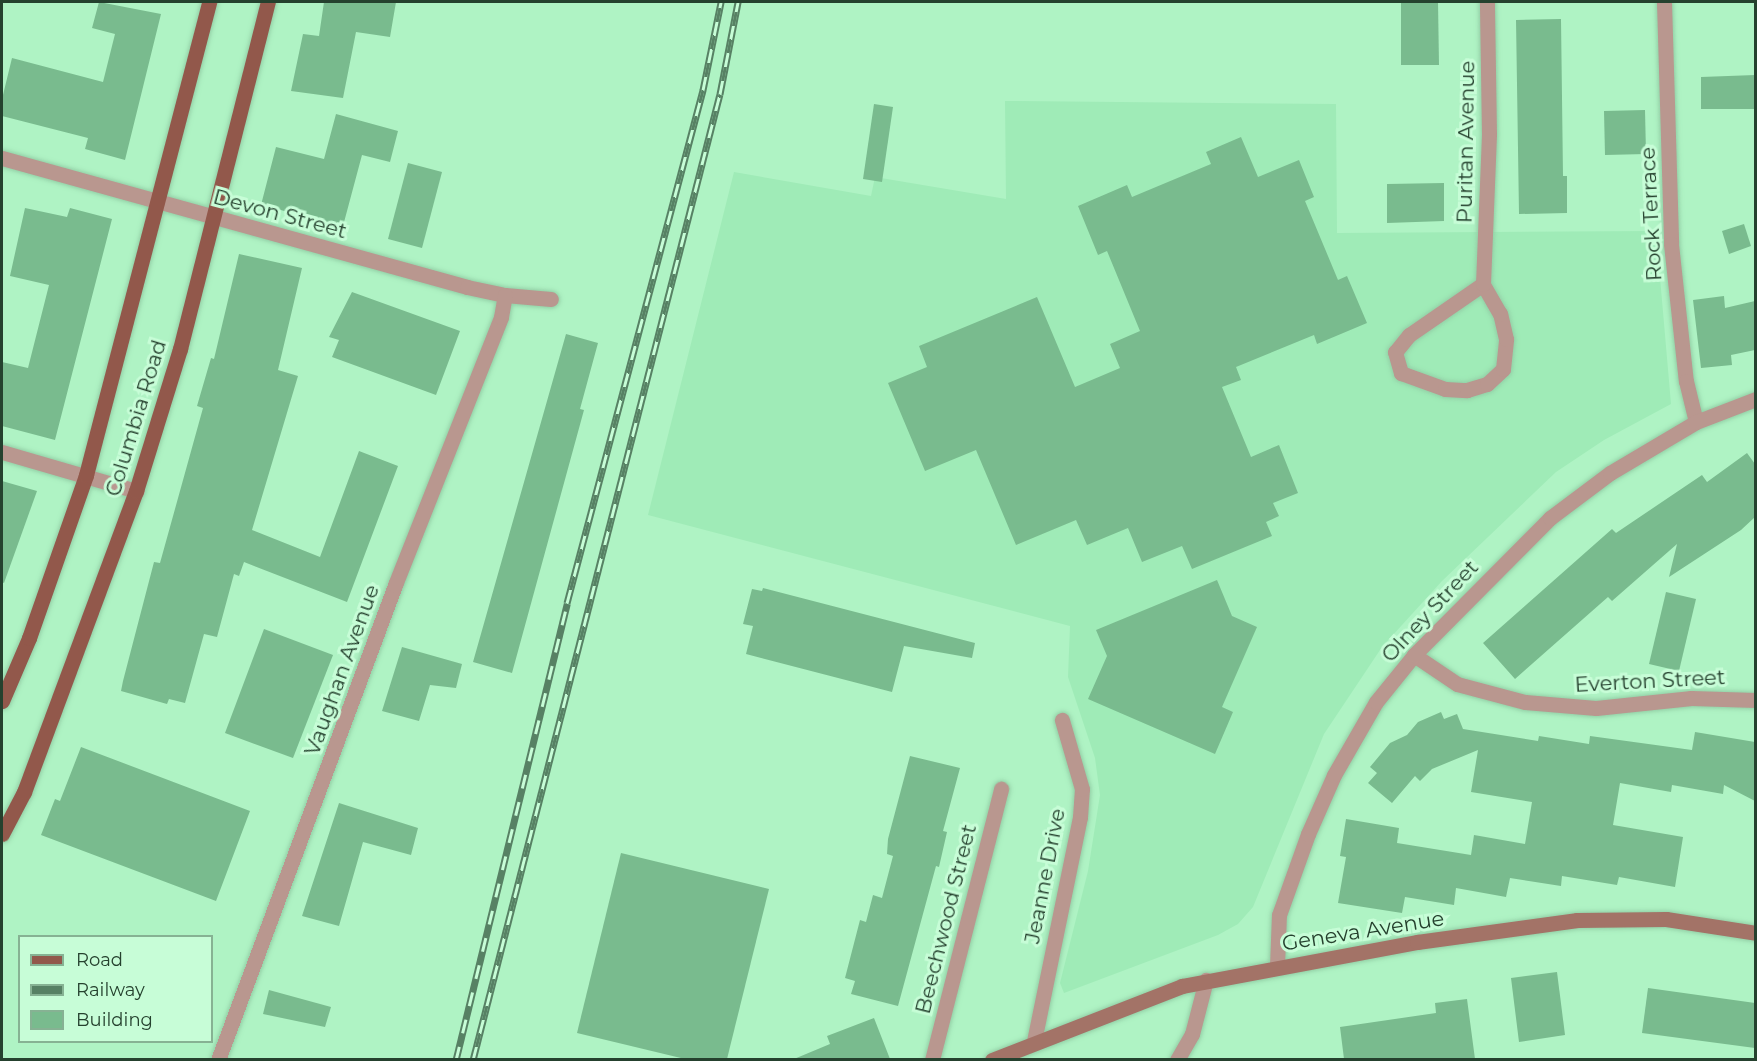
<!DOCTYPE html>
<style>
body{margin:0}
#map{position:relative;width:1757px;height:1061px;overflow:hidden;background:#aff3c4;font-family:Montserrat,sans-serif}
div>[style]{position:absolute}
.built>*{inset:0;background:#9febb7}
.building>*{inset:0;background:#79bb8e}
.roads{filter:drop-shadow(0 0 2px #93cfa6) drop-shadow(0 0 2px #93cfa6)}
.minor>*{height:15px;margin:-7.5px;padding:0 7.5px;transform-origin:7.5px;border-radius:7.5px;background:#b9978f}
.tertiary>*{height:15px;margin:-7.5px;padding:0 7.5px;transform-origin:7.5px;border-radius:7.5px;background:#b9978f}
.secondary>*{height:15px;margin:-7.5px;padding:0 7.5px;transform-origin:7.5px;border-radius:7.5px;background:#a37367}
.primary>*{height:15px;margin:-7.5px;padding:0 7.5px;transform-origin:7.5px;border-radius:7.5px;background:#92584b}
.rail>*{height:7px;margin-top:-3.5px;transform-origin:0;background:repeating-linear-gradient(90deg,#c7fdd7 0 14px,#578164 0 28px);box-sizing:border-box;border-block:2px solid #578164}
span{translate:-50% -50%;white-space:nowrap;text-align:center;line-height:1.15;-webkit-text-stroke:6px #c7fdd7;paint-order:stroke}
.street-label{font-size:21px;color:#25412e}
.frame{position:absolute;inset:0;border:3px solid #25412e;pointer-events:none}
.legend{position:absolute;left:18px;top:935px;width:195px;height:108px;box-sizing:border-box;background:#c7fdd7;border:2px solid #86b293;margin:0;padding:8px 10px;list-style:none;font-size:18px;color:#25412e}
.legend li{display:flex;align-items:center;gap:12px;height:30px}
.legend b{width:30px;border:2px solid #86b293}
</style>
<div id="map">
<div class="built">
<i style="clip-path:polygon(1005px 101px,1336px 104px,1337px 233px,1656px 231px,1671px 404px,1604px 440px,1556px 472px,1442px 581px,1382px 647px,1324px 734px,1253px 907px,1238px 924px,1218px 935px,1064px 993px,1060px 983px,1088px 871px,1100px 795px,1095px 758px,1068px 677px,1070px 626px,648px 515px,734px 172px,871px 196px,875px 177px,1006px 199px)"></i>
</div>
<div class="building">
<i style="clip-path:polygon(99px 2px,161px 14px,125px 160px,85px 149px,88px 138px,2px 116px,2px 99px,12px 58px,103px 82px,115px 34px,92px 28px)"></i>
<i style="clip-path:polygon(324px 2px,396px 2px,390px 37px,356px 32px,343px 98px,291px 91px,303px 34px,319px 36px)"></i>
<i style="clip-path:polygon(1401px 2px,1438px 2px,1439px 65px,1401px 65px)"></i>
<i style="clip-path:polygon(1561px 19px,1563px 176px,1567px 176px,1567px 213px,1519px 214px,1516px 20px)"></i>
<i style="clip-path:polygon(1755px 75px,1755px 109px,1701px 109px,1701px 77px)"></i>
<i style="clip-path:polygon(874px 104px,893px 107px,882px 182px,863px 179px)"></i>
<i style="clip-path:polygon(1645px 110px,1646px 154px,1605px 155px,1604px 111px)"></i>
<i style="clip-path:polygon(336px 114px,398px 131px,390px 162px,362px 155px,343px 226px,261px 205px,276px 147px,324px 159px)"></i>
<i style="clip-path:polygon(1241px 137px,1258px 177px,1299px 160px,1314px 197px,1305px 201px,1338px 280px,1347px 276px,1367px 323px,1317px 344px,1314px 335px,1236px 367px,1241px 380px,1222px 387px,1251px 457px,1279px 445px,1298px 493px,1273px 503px,1279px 516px,1266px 522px,1272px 536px,1192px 569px,1182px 546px,1142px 562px,1128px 528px,1087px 545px,1076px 520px,1016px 545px,976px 450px,925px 471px,888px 383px,927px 367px,919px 346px,1037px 297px,1075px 387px,1120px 368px,1110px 344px,1140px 331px,1107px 251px,1098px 255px,1078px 206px,1127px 185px,1132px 197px,1211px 164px,1206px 152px)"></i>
<i style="clip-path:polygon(408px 163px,442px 172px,422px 248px,388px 239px)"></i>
<i style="clip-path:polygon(1444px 183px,1444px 221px,1387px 223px,1387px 184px)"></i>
<i style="clip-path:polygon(25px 208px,67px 217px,70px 208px,112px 219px,55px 440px,2px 426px,2px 362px,28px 368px,49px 285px,10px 276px)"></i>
<i style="clip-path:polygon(1744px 224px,1751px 246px,1729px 254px,1722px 231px)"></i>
<i style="clip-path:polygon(239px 254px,302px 268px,278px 370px,298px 376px,252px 530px,320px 557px,359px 451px,398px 466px,347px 602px,244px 562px,239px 576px,234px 574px,217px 637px,204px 634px,185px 703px,169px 699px,167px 704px,121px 691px,123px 681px,154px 562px,160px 563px,203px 408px,197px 406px,211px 358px,214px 359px)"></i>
<i style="clip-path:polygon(352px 292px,460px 331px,436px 395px,332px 357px,339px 340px,329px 337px)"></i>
<i style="clip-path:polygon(1724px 296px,1725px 308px,1755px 301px,1755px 350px,1731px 355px,1732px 365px,1701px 368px,1693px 300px)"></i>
<i style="clip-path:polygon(566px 334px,598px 343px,580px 409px,584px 410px,512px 673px,473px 662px)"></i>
<i style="clip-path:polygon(1747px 453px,1755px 464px,1755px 517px,1741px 530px,1669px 577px,1677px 544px,1612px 601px,1608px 597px,1515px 679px,1483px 643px,1612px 529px,1616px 533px,1702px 475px,1707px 482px)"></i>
<i style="clip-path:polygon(2px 481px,37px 491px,4px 583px,2px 582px)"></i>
<i style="clip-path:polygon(1217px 580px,1232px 616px,1257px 627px,1222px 707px,1233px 712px,1215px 754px,1088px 699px,1107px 656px,1096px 630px)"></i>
<i style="clip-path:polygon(763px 588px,975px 643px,972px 658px,904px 646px,892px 692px,746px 654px,753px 626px,743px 624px,752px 589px,762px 591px)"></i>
<i style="clip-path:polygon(1666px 592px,1696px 599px,1679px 671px,1649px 664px)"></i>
<i style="clip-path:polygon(264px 629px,333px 655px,293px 758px,225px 733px)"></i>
<i style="clip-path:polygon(402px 647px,462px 664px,456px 688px,430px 685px,419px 721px,382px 711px)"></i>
<i style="clip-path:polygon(1441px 712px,1444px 719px,1457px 714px,1463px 729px,1538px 741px,1539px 736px,1589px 744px,1590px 736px,1692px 750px,1695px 732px,1755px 742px,1755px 801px,1724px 785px,1723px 794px,1672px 785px,1671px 792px,1620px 783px,1613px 825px,1683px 837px,1675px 887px,1619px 877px,1617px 885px,1562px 876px,1561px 886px,1510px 878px,1506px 897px,1456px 888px,1454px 905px,1405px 897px,1402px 913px,1338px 903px,1346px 857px,1340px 856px,1346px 819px,1399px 828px,1397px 843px,1471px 855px,1474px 835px,1525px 844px,1532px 802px,1471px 792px,1478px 750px,1432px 769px,1420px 781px,1415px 776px,1392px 803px,1368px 783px,1377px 773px,1370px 767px,1390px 743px,1407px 735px,1418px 722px)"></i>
<i style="clip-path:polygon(81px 747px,250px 811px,216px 901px,41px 835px,55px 799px,60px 801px)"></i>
<i style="clip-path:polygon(910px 756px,960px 768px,943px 831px,947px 832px,939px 867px,936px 866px,898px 1006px,851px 994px,855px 981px,845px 978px,860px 920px,866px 922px,873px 895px,882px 898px,893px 856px,887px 854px,888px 839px)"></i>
<i style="clip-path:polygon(339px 803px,418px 828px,411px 855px,363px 842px,339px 926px,302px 916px)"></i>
<i style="clip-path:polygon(621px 853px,769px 889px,727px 1059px,685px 1059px,577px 1033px)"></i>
<i style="clip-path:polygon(1557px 972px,1565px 1035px,1519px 1042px,1511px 978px)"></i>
<i style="clip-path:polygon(1648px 988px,1755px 1003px,1755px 1048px,1642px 1033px)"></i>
<i style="clip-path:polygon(269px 990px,331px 1007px,325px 1027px,263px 1014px)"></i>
<i style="clip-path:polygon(1467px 999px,1475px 1059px,1344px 1059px,1340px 1027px,1436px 1013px,1435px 1003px)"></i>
<i style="clip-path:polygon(874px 1018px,890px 1059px,794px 1059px,830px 1044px,827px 1036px)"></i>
</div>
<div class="roads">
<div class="minor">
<i style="left:1664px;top:2px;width:242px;rotate:88.3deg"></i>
<i style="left:1671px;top:244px;width:138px;rotate:83.8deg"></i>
<i style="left:1686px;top:381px;width:42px;rotate:76.3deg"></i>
<i style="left:2px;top:158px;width:483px;rotate:15.5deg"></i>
<i style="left:467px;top:287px;width:39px;rotate:12deg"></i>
<i style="left:505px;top:295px;width:46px;rotate:5deg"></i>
<i style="left:1483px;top:284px;width:90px;rotate:145.4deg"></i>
<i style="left:1409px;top:335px;width:22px;rotate:129deg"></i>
<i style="left:1395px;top:352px;width:22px;rotate:74deg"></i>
<i style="left:1401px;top:373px;width:47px;rotate:20deg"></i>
<i style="left:1445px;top:389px;width:22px;rotate:3deg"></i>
<i style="left:1467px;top:390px;width:21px;rotate:-17deg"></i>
<i style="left:1487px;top:384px;width:22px;rotate:-43deg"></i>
<i style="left:1503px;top:369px;width:30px;rotate:-84deg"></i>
<i style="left:1506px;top:339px;width:26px;rotate:-103deg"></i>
<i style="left:1500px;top:314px;width:34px;rotate:-120deg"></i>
<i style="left:1483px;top:284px;width:150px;rotate:-87.7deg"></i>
<i style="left:1489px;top:134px;width:132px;rotate:-90.9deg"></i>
<i style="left:2px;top:452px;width:140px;rotate:16.2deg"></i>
<i style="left:1414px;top:655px;width:52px;rotate:34deg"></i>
<i style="left:1457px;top:684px;width:70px;rotate:14.8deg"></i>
<i style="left:1525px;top:702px;width:71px;rotate:4.8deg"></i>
<i style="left:1596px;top:708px;width:96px;rotate:-6deg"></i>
<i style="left:1691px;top:698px;width:65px;rotate:1.8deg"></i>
<i style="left:1034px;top:1041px;width:229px;rotate:-78.4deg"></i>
<i style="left:1080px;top:817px;width:28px;rotate:-86deg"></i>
<i style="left:1082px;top:789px;width:72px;rotate:-106.2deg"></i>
<i style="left:218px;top:1060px;width:507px;rotate:-69.56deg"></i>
<i style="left:395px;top:585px;width:288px;rotate:-68.4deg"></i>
<i style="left:501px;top:317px;width:22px;rotate:-80deg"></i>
<i style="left:932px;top:1060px;width:280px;rotate:-75.7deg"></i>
<i style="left:1177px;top:1060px;width:30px;rotate:-60deg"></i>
<i style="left:1192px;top:1034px;width:56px;rotate:-75.5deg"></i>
</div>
<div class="tertiary">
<i style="left:1277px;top:966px;width:51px;rotate:-87.8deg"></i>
<i style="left:1279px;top:915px;width:86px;rotate:-70.3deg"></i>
<i style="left:1308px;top:834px;width:64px;rotate:-66.2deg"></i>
<i style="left:1334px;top:775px;width:84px;rotate:-60.1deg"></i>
<i style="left:1376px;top:702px;width:60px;rotate:-51deg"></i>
<i style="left:1414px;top:655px;width:193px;rotate:-45.2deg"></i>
<i style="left:1550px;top:518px;width:75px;rotate:-36.9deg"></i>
<i style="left:1610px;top:473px;width:100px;rotate:-30.7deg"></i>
<i style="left:1696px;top:422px;width:64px;rotate:-21deg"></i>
</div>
<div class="secondary">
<i style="left:992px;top:1060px;width:204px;rotate:-21.3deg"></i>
<i style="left:1182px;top:986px;width:239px;rotate:-10.6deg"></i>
<i style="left:1417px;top:942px;width:162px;rotate:-7.8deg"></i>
<i style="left:1577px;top:920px;width:89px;rotate:-0.6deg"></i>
<i style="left:1666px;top:919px;width:91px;rotate:8.8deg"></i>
</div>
<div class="primary">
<i style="left:2px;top:701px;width:69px;rotate:-66.8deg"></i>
<i style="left:29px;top:638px;width:173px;rotate:-70.7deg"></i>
<i style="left:86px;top:475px;width:489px;rotate:-75.4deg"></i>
<i style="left:2px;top:834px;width:47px;rotate:-62.4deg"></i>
<i style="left:24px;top:792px;width:321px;rotate:-69.6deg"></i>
<i style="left:136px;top:491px;width:149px;rotate:-72.8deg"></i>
<i style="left:180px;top:349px;width:358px;rotate:-75.8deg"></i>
</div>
</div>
<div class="rail">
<i style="left:456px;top:1060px;width:470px;rotate:-76.3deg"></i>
<i style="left:567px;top:603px;width:531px;rotate:-75.15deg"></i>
<i style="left:703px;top:90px;width:90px;rotate:-78.4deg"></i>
<i style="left:473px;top:1060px;width:997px;rotate:-75.66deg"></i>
<i style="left:720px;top:94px;width:94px;rotate:-78.9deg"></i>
</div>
<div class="street-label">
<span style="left:1466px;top:142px;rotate:-89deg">Puritan Avenue</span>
<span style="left:280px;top:214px;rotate:15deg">Devon Street</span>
<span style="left:1651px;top:214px;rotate:-93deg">Rock Terrace</span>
<span style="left:136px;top:418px;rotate:-73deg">Columbia Road</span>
<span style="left:1430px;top:611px;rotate:-47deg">Olney Street</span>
<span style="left:342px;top:670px;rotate:-70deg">Vaughan Avenue</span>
<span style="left:1650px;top:681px;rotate:-3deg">Everton Street</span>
<span style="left:1045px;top:876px;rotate:-79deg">Jeanne Drive</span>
<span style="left:946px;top:919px;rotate:-76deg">Beechwood Street</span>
<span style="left:1363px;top:931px;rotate:-9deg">Geneva Avenue</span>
</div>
<div class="frame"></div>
<ul class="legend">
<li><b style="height:8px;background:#92584b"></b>Road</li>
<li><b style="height:8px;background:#578164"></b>Railway</li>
<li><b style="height:16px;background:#79bb8e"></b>Building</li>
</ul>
</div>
